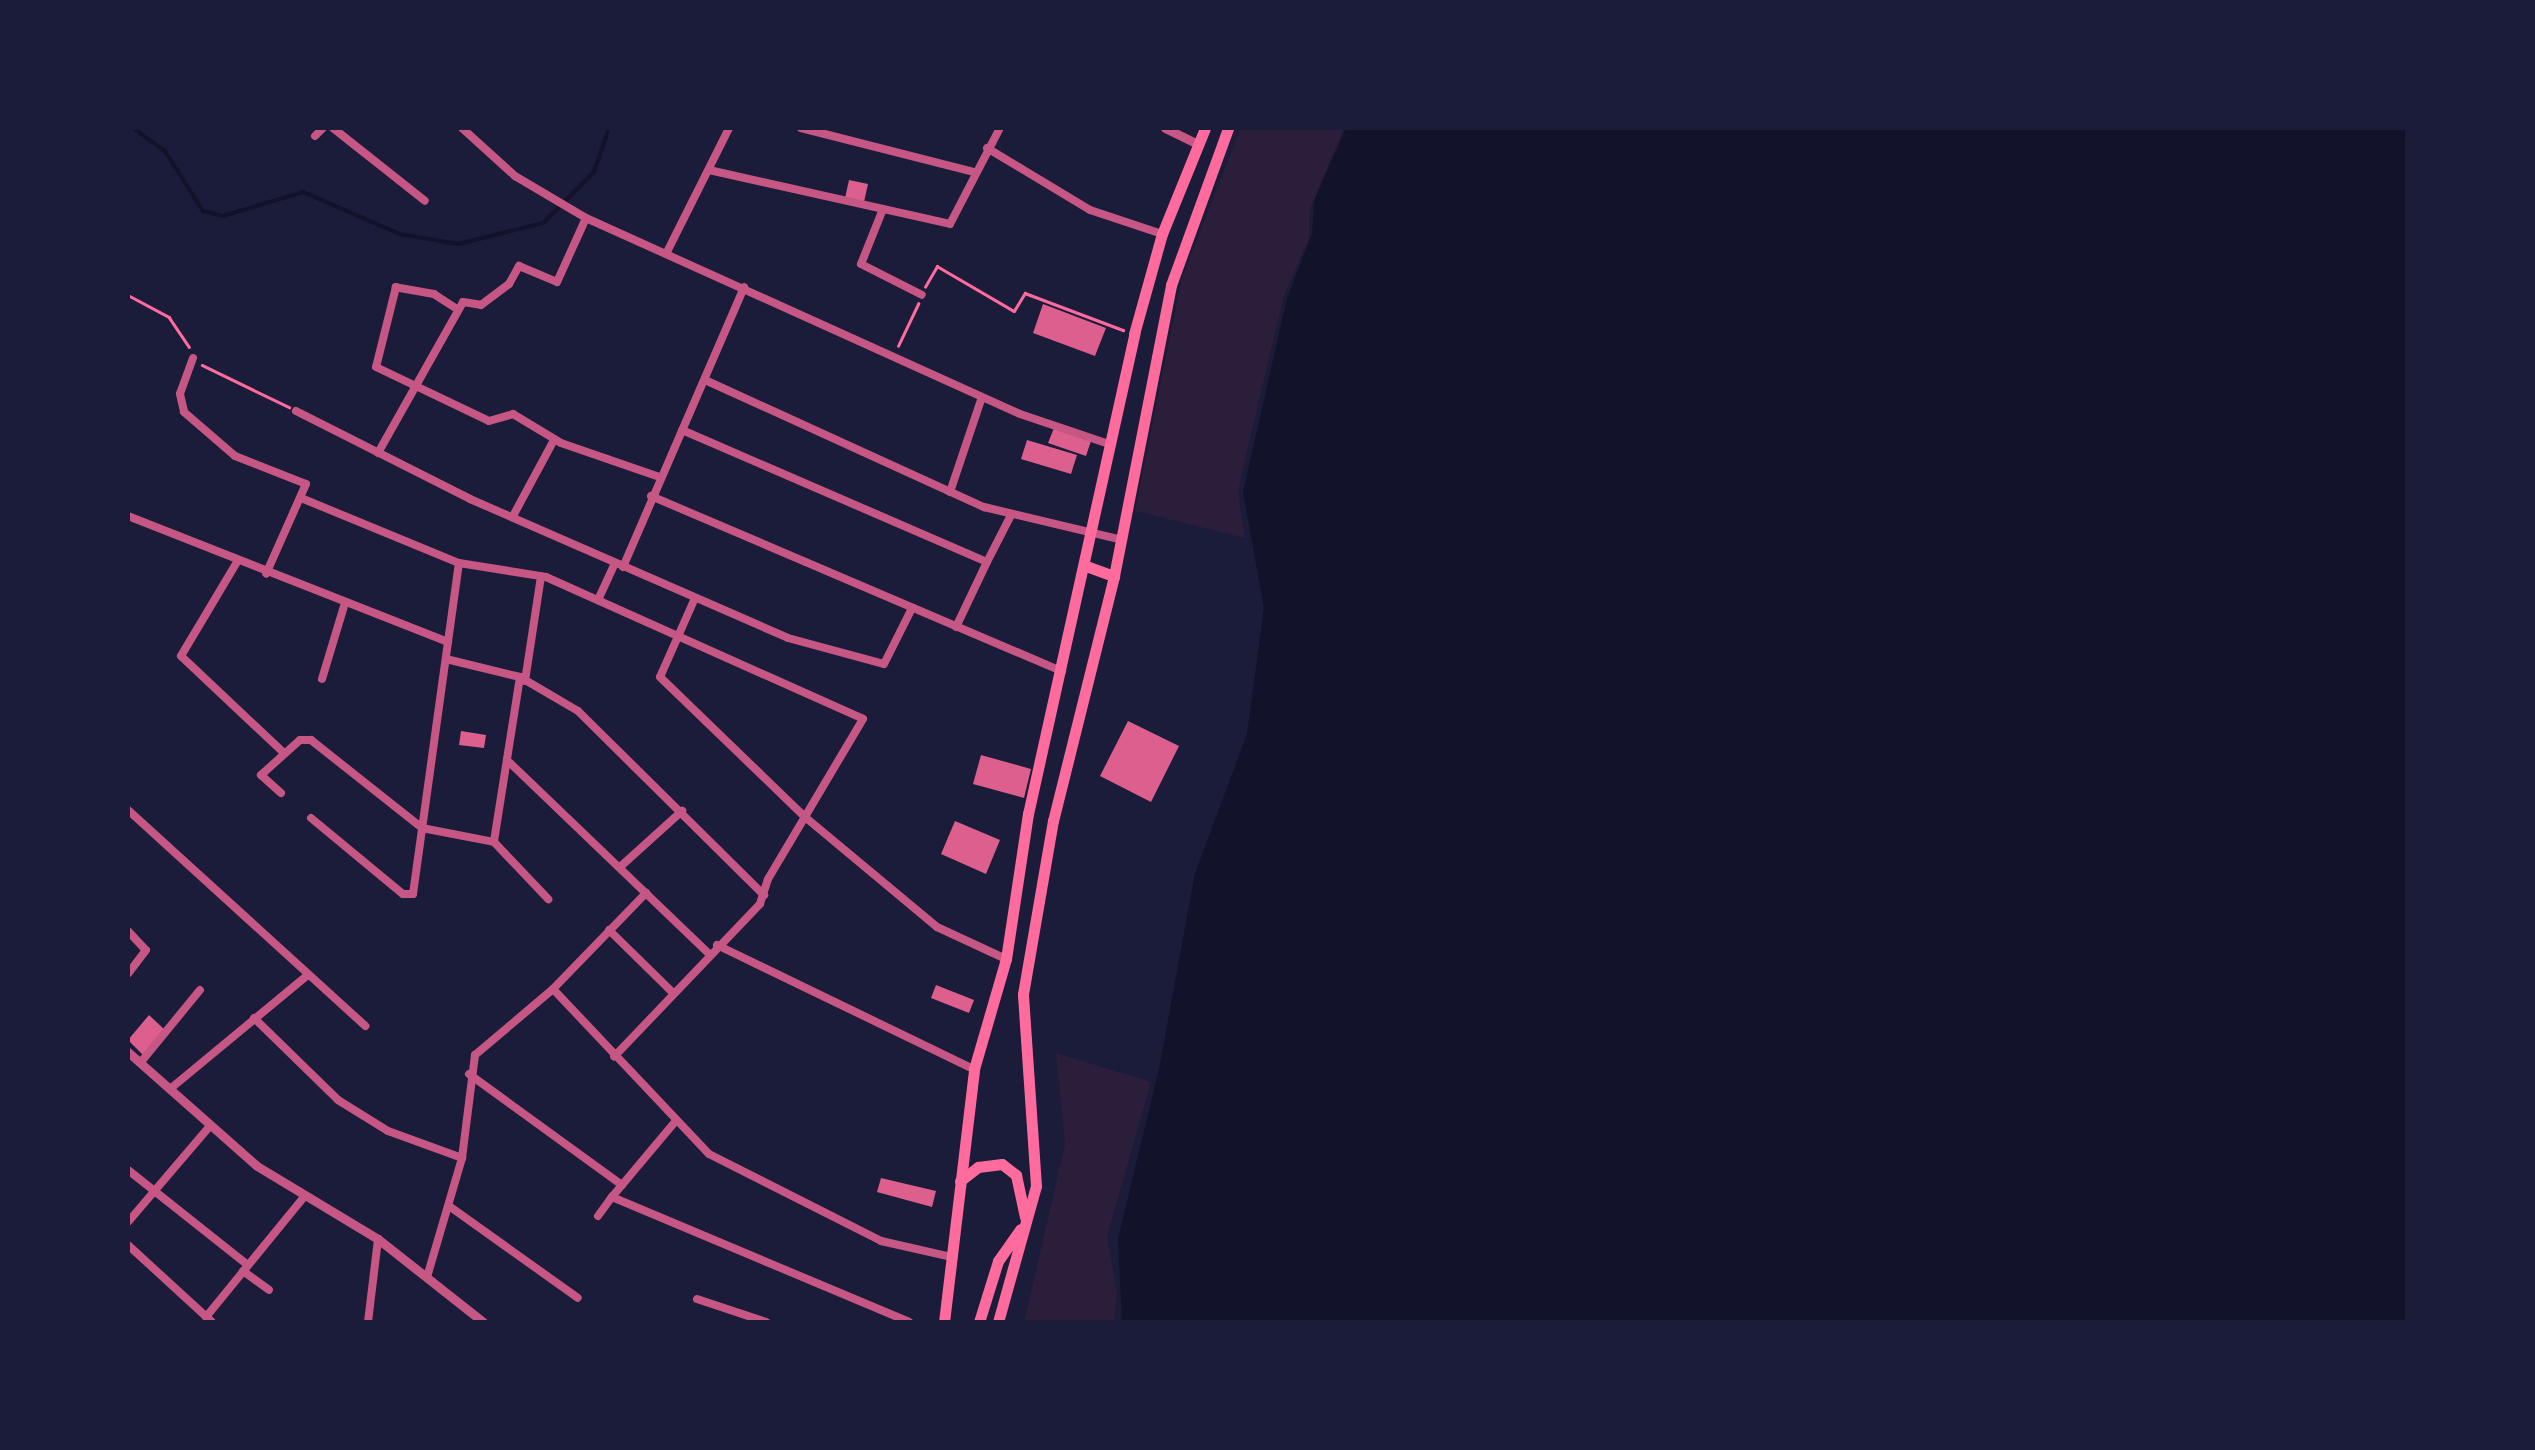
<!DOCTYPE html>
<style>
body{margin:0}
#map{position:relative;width:2535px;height:1450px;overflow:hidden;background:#1b1b3a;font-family:"Alegreya Sans",sans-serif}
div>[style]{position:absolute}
.green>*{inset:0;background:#2a1e3b}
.water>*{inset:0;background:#12122b}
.stream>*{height:4px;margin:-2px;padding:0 2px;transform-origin:2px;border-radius:2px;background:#12122b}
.building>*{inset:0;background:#dd5f8e}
.path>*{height:2.5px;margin:-1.25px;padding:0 1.25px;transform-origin:1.25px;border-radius:1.25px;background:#ff6b9d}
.minor>*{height:8px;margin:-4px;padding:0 4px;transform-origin:4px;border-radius:4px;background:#c65784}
.tertiary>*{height:9px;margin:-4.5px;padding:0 4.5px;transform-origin:4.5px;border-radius:4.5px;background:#c65784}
.trunk>*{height:11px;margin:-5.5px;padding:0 5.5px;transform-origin:5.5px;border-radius:5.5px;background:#ff6b9d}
span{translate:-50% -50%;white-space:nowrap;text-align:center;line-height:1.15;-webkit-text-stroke:10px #1b1b3a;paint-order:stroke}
.frame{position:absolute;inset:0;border:130px solid #1b1b3a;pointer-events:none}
</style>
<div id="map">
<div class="green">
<i style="clip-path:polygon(1241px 128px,1344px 128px,1309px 211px,1309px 238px,1284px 296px,1262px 387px,1238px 491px,1245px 538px,1135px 511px,1182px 277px)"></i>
<i style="clip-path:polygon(1056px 1053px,1151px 1082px,1107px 1237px,1117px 1293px,1114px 1322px,1024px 1322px,1065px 1145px)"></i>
</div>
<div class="water">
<i style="clip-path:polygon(1346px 128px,2407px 128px,2407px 1322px,1122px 1322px,1118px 1239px,1160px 1064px,1195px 873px,1247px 734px,1264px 608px,1243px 492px,1287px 298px,1312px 234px,1314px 201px)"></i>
</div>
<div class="stream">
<i style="left:133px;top:128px;width:39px;rotate:36deg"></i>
<i style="left:165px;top:151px;width:71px;rotate:57.7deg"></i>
<i style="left:203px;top:211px;width:21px;rotate:14deg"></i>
<i style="left:223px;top:216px;width:84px;rotate:-16.7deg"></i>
<i style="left:303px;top:192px;width:106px;rotate:23.4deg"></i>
<i style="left:400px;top:234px;width:59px;rotate:9.8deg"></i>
<i style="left:458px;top:244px;width:88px;rotate:-13.9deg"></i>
<i style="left:543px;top:223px;width:72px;rotate:-45deg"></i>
<i style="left:594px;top:172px;width:46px;rotate:-71.2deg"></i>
</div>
<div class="building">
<i style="clip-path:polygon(849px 180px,868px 184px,864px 202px,845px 198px)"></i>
<i style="clip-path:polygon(1043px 304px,1106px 328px,1095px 356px,1033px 333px)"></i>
<i style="clip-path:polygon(1054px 428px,1091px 441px,1086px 456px,1048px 443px)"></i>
<i style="clip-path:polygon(1027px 440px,1077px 455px,1071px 474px,1021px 459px)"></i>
<i style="clip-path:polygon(1128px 721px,1179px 746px,1151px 802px,1100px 776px)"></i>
<i style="clip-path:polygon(461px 731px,486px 735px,484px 748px,459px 745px)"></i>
<i style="clip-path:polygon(981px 755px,1031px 769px,1024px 798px,973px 784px)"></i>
<i style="clip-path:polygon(955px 821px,1000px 840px,986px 874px,941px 854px)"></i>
<i style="clip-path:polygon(936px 985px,974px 1000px,969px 1013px,931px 998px)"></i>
<i style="clip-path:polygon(149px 1015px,165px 1030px,143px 1055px,128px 1040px)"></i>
<i style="clip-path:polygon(881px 1178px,936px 1191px,932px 1207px,877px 1192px)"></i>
</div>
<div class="path">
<i style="left:925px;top:287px;width:24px;rotate:-60deg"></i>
<i style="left:937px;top:266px;width:89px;rotate:30.3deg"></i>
<i style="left:1014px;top:311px;width:21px;rotate:-59deg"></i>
<i style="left:1025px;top:293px;width:105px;rotate:20.7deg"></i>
<i style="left:128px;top:295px;width:47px;rotate:28.2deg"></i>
<i style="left:169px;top:317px;width:36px;rotate:56deg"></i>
<i style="left:898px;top:346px;width:47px;rotate:-64.5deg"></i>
<i style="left:202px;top:365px;width:97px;rotate:25.8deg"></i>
</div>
<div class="minor">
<i style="left:333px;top:128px;width:117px;rotate:38.4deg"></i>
<i style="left:462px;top:128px;width:72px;rotate:42.2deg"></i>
<i style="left:515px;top:176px;width:82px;rotate:30.6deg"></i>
<i style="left:586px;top:218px;width:476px;rotate:24.3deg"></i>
<i style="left:1020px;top:414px;width:97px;rotate:18.6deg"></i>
<i style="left:801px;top:128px;width:178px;rotate:14.3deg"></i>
<i style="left:315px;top:136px;width:11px;rotate:-45deg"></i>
<i style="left:987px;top:148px;width:120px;rotate:31deg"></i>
<i style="left:1090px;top:210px;width:76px;rotate:18.4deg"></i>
<i style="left:709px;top:170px;width:247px;rotate:12.6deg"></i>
<i style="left:950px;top:224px;width:108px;rotate:-62.5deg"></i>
<i style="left:883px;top:209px;width:59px;rotate:111.8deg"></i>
<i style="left:861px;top:264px;width:68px;rotate:26.9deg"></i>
<i style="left:667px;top:252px;width:139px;rotate:-63.4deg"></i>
<i style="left:457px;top:309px;width:27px;rotate:-147deg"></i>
<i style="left:434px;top:294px;width:39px;rotate:-170deg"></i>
<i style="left:396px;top:287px;width:82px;rotate:104deg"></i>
<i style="left:376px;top:367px;width:125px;rotate:25.5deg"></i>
<i style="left:489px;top:421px;width:25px;rotate:-16deg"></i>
<i style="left:513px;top:414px;width:56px;rotate:31.1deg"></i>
<i style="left:561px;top:443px;width:105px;rotate:19deg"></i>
<i style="left:193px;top:358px;width:38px;rotate:110deg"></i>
<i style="left:180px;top:394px;width:18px;rotate:77deg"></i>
<i style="left:184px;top:412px;width:67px;rotate:40.8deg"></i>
<i style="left:235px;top:456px;width:76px;rotate:21.5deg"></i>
<i style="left:306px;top:484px;width:98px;rotate:114deg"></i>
<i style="left:705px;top:380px;width:307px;rotate:24.5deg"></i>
<i style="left:984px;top:507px;width:142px;rotate:13.4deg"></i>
<i style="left:296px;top:411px;width:195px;rotate:26.8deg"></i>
<i style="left:470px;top:499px;width:347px;rotate:23.6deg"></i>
<i style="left:788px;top:638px;width:99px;rotate:15.2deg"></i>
<i style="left:884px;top:664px;width:63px;rotate:-63.4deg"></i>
<i style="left:682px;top:430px;width:332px;rotate:23.4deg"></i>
<i style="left:987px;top:562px;width:51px;rotate:-62.9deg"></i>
<i style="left:378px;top:453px;width:173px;rotate:-60.6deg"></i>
<i style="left:463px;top:302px;width:18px;rotate:9deg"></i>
<i style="left:481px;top:305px;width:35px;rotate:-37deg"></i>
<i style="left:509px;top:284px;width:21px;rotate:-61deg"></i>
<i style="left:519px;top:266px;width:41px;rotate:22.8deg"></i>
<i style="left:557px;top:282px;width:70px;rotate:-65.6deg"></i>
<i style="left:950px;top:492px;width:100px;rotate:-71.4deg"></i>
<i style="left:651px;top:496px;width:447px;rotate:23.1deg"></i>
<i style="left:301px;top:498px;width:171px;rotate:22.4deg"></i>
<i style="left:128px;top:516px;width:344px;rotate:21.5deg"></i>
<i style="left:513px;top:516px;width:86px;rotate:-61.7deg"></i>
<i style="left:237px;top:562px;width:109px;rotate:120.8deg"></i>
<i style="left:181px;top:656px;width:141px;rotate:43.3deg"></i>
<i style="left:623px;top:567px;width:305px;rotate:-66.6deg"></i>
<i style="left:695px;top:598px;width:86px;rotate:113.9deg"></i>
<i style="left:660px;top:677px;width:202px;rotate:44deg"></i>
<i style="left:805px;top:817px;width:172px;rotate:39.8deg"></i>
<i style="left:937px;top:927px;width:76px;rotate:24.9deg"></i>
<i style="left:598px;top:600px;width:41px;rotate:-65.3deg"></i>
<i style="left:956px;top:627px;width:72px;rotate:-64.5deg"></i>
<i style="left:446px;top:659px;width:76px;rotate:13.7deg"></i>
<i style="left:520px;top:677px;width:67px;rotate:30.4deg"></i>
<i style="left:578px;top:711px;width:262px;rotate:44.7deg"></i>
<i style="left:520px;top:677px;width:167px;rotate:99deg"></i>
<i style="left:494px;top:842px;width:79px;rotate:46.5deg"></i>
<i style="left:322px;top:679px;width:76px;rotate:-73.2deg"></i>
<i style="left:525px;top:681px;width:106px;rotate:-81.3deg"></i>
<i style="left:510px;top:763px;width:274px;rotate:43.8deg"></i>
<i style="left:281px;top:793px;width:27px;rotate:-138deg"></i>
<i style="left:261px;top:775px;width:52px;rotate:-41.9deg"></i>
<i style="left:300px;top:740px;width:11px"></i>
<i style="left:311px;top:740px;width:142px;rotate:38.4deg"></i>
<i style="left:422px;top:828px;width:73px;rotate:11deg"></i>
<i style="left:128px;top:810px;width:321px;rotate:42.3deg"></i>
<i style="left:311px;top:818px;width:119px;rotate:39.6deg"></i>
<i style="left:403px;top:894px;width:10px"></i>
<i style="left:413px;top:894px;width:334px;rotate:-82.1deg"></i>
<i style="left:459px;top:563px;width:88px;rotate:9.1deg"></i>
<i style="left:546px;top:577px;width:347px;rotate:24.1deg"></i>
<i style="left:863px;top:719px;width:186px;rotate:120.7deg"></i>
<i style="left:768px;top:879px;width:26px;rotate:108deg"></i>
<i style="left:760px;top:904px;width:211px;rotate:133.7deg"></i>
<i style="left:620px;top:867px;width:84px;rotate:-42.1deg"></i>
<i style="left:609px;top:930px;width:88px;rotate:44.5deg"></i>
<i style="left:128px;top:931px;width:26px;rotate:47deg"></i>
<i style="left:146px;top:950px;width:30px;rotate:127deg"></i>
<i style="left:717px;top:945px;width:285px;rotate:25.8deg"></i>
<i style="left:553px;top:989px;width:227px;rotate:46.6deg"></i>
<i style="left:709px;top:1154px;width:193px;rotate:26.8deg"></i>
<i style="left:881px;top:1241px;width:73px;rotate:12.7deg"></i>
<i style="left:254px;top:1018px;width:117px;rotate:44.3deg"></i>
<i style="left:338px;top:1100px;width:59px;rotate:31.8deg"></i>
<i style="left:388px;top:1131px;width:79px;rotate:20deg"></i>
<i style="left:141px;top:1062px;width:93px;rotate:-50.7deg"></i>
<i style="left:469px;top:1074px;width:189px;rotate:36deg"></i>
<i style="left:622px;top:1185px;width:16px;rotate:130deg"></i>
<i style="left:612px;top:1197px;width:322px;rotate:22.8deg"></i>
<i style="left:170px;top:1089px;width:179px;rotate:-39.6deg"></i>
<i style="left:128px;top:1170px;width:153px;rotate:38.4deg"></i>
<i style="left:622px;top:1185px;width:81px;rotate:-50deg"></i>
<i style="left:449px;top:1206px;width:158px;rotate:35.5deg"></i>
<i style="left:598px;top:1216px;width:24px;rotate:-54deg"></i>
<i style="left:128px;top:1222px;width:125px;rotate:-49.5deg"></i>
<i style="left:128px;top:1245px;width:114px;rotate:42.5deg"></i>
<i style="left:243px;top:1271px;width:32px;rotate:36deg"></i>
<i style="left:427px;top:1277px;width:124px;rotate:-73.6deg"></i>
<i style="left:462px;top:1158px;width:104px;rotate:-82.8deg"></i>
<i style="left:475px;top:1055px;width:102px;rotate:-40.2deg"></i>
<i style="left:553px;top:989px;width:134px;rotate:-45.9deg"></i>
<i style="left:697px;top:1299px;width:73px;rotate:18.4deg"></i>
<i style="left:206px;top:1317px;width:154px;rotate:-50.8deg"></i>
<i style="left:368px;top:1322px;width:84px;rotate:-83.1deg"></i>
</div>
<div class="tertiary">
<i style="left:1165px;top:128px;width:37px;rotate:26deg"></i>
<i style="left:128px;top:1052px;width:172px;rotate:41.5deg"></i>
<i style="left:257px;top:1166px;width:141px;rotate:31.1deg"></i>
<i style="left:378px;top:1239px;width:134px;rotate:38.3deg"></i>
</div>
<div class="trunk">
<i style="left:1086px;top:566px;width:30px;rotate:20deg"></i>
<i style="left:960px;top:1181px;width:23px;rotate:-38deg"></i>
<i style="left:978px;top:1167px;width:24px;rotate:-7deg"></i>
<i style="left:1002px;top:1164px;width:18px;rotate:38deg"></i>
<i style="left:1016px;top:1175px;width:43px;rotate:77.9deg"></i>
<i style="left:944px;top:1322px;width:255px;rotate:-83.2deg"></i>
<i style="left:974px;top:1069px;width:115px;rotate:-73.8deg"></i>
<i style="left:1006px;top:959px;width:147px;rotate:-81.4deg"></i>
<i style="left:1028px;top:814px;width:492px;rotate:-77.5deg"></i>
<i style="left:1134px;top:334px;width:104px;rotate:-74.4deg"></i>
<i style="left:1162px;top:234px;width:114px;rotate:-67.9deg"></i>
<i style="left:979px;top:1322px;width:64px;rotate:-72.7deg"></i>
<i style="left:998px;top:1261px;width:39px;rotate:-55deg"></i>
<i style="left:998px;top:1322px;width:141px;rotate:-74.4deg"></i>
<i style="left:1036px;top:1186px;width:192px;rotate:-93.9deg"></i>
<i style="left:1023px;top:994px;width:176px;rotate:-80.2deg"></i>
<i style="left:1053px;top:821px;width:252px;rotate:-76deg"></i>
<i style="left:1114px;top:576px;width:297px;rotate:-78.9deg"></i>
<i style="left:1171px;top:285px;width:167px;rotate:-70deg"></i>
</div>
<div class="frame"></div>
</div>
